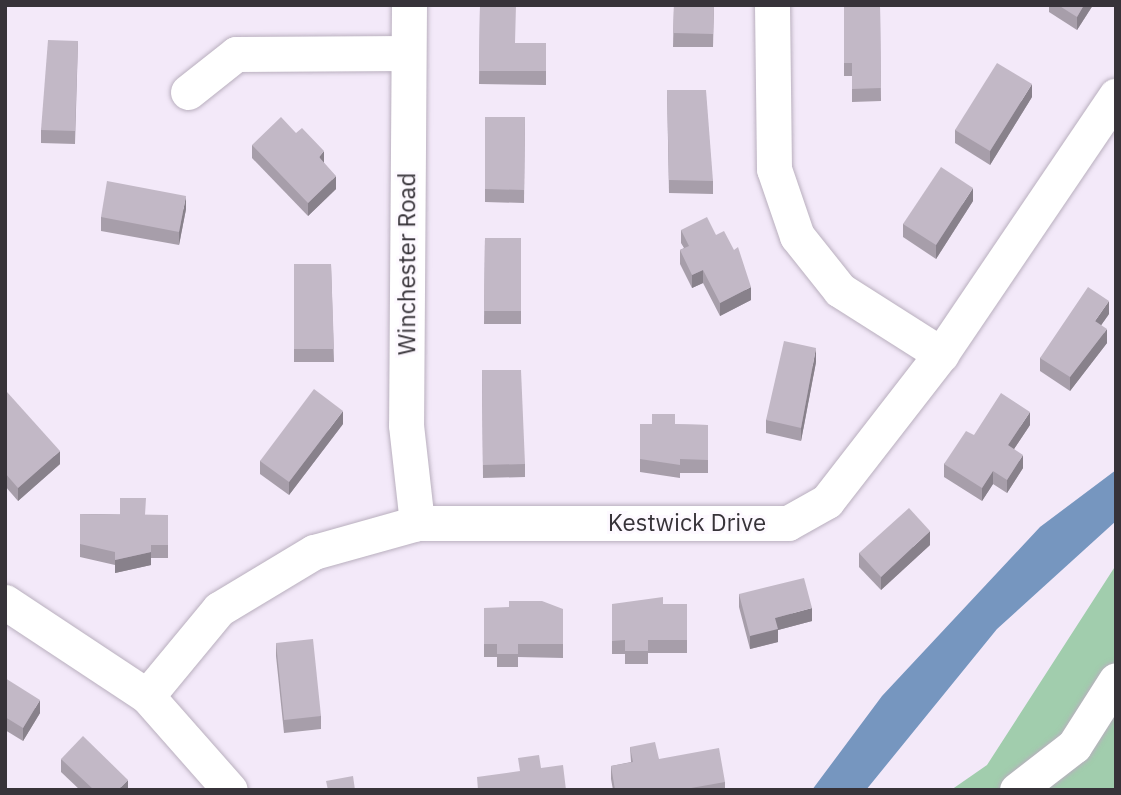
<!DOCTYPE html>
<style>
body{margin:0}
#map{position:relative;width:1121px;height:795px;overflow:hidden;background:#f3e9f9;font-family:"IBM Plex Sans",sans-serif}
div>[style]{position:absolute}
.green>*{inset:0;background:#a1cdad}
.water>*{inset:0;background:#7696bf}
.roads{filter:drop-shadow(0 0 2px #b9afbe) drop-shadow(0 0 2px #b9afbe)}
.minor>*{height:35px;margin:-17.5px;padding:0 17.5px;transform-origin:17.5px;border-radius:17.5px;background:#fff}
.wall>*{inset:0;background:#a79eaa}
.shaded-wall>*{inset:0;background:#88818b}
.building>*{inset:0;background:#c2b8c6}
span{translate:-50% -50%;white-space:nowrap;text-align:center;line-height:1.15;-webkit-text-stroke:6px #fdf9ff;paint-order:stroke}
.street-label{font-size:24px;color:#373339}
.frame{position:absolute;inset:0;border:7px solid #373339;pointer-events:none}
</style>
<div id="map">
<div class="green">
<i style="clip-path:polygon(1116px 565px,1116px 790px,951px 790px,987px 765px)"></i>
</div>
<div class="water">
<i style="clip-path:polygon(1116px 470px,1116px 521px,997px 629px,866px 790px,812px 790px,882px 696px,1040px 527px)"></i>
</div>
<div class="roads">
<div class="minor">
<i style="left:409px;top:5px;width:420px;rotate:90.4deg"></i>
<i style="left:406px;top:425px;width:99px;rotate:83.6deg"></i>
<i style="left:772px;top:5px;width:164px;rotate:89.3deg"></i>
<i style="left:774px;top:169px;width:71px;rotate:71.1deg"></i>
<i style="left:797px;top:236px;width:69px;rotate:51.5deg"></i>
<i style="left:840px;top:290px;width:120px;rotate:32.4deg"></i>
<i style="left:188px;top:92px;width:61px;rotate:-38.4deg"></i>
<i style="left:236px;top:54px;width:171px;rotate:-0.3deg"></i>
<i style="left:5px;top:602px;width:170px;rotate:33.5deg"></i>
<i style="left:147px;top:696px;width:125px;rotate:48.6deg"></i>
<i style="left:147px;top:696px;width:113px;rotate:-50.4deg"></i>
<i style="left:219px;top:609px;width:111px;rotate:-31deg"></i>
<i style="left:314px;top:552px;width:107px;rotate:-15.7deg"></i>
<i style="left:417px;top:523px;width:371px"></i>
<i style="left:788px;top:523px;width:45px;rotate:-29.4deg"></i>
<i style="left:827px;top:501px;width:186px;rotate:-52.2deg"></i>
<i style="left:941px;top:354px;width:312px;rotate:-55.9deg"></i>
<i style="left:1017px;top:790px;width:72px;rotate:-37.7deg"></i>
<i style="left:1074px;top:746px;width:78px;rotate:-57.5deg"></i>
</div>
</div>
<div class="wall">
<i style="clip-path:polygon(480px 5px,515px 43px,546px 43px,546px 85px,479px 84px)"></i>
<i style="clip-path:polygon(674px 5px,714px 5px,713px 47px,673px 47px)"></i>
<i style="clip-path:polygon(844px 5px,880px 5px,881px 101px,852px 102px,852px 76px,844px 76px)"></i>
<i style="clip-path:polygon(1049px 5px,1093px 5px,1077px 30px,1049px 12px)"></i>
<i style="clip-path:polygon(78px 41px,75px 144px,41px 143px,41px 130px)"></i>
<i style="clip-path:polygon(667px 90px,713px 181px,713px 194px,669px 193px)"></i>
<i style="clip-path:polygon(1032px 97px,990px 165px,955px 143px,955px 130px)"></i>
<i style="clip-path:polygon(485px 117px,525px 117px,524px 203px,485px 202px)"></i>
<i style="clip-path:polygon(252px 145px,324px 163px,336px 189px,308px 216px,252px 158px)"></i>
<i style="clip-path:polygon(973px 201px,936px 259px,903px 237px,903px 224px)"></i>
<i style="clip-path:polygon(186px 209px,179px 245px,101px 231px,101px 217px)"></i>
<i style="clip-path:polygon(681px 230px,716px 235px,751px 300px,720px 316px,703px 283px,692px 288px,680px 264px,680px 250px,684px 248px,681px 243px)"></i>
<i style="clip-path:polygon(485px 238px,521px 238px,521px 324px,484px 324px)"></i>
<i style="clip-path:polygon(294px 264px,331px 264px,334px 362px,294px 362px)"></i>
<i style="clip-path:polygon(1109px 314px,1101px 325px,1107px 343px,1070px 391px,1040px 371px,1040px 358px)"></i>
<i style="clip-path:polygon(816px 362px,801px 441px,766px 433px,766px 420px)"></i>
<i style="clip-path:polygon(482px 370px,525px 464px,525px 477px,483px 478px)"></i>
<i style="clip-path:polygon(5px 394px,60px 464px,18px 501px,5px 486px)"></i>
<i style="clip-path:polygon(343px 424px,289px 495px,260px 474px,260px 461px)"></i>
<i style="clip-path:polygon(640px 424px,708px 425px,708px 473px,680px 473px,680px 478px,640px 472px)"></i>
<i style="clip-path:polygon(1030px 425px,1014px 449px,1023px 468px,1007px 493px,993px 484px,982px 501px,944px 477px,944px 464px,974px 435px)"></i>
<i style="clip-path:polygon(80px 514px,168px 515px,168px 558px,151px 558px,151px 565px,115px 573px,115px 565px,80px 557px)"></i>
<i style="clip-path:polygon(930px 545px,881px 590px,859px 567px,859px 553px)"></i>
<i style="clip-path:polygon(739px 594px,812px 621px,778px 630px,778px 642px,750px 649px,739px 607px)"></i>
<i style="clip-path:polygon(612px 604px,687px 604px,687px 653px,648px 653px,648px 664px,625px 664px,625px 654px,612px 654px)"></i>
<i style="clip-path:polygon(484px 608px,563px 609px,563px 658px,518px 657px,518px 667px,497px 667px,497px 657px,484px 657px)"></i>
<i style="clip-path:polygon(276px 643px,321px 716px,321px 729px,284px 733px,276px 656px)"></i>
<i style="clip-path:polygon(5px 678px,40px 713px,23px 741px,5px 730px)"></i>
<i style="clip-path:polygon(630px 747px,659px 759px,725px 782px,725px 790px,613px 790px,611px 779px,611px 766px,631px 762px)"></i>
<i style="clip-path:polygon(61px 759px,128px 790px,80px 790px,61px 772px)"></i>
</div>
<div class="shaded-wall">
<i style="clip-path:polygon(1084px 5px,1093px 5px,1077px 30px,1077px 17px)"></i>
<i style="clip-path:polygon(1032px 84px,1032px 97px,990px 165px,990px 151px)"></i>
<i style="clip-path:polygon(324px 151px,324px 165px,319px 157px)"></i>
<i style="clip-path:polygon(336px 176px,336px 189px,308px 216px,308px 203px)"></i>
<i style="clip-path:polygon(973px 188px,973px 201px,936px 259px,936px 245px)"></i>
<i style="clip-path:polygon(186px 196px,186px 209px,179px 245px,179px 232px)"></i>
<i style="clip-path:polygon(703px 270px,703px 283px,692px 288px,692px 275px)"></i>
<i style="clip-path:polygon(751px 287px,751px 300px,720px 316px,720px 303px)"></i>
<i style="clip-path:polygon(1109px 301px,1109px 314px,1095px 334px,1095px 321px)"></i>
<i style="clip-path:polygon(1107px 329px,1107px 343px,1070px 391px,1070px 377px)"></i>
<i style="clip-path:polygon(816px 348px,816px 362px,801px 441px,801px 428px)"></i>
<i style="clip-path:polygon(343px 411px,343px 424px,289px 495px,289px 482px)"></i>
<i style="clip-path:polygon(1030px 412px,1030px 425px,1008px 458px,1008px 445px)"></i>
<i style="clip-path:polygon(60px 451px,60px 464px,18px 501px,18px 488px)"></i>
<i style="clip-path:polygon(1023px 455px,1023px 468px,1007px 493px,1007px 480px)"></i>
<i style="clip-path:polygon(993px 471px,993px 484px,982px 501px,982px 488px)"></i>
<i style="clip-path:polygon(930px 531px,930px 545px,881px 590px,881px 577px)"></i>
<i style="clip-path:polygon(151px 552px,151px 565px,115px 573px,115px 560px)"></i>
<i style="clip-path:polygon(812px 608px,812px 621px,778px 630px,778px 642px,750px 649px,750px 636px,775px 618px)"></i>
<i style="clip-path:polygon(40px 700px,40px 713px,23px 741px,23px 728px)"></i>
<i style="clip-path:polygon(128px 780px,128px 790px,118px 790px)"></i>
</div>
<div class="building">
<i style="clip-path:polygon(480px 5px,516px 5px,515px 43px,546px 43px,546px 71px,479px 71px)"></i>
<i style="clip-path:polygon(674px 5px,714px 5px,713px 34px,673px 33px)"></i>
<i style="clip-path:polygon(844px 5px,880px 5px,881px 88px,852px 89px,852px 63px,844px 63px)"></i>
<i style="clip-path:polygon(1058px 5px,1084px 5px,1077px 17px)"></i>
<i style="clip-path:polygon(48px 40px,78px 41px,75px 131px,41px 130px)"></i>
<i style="clip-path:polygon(997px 63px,1032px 84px,990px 151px,955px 130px)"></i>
<i style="clip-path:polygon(667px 90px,706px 90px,713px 181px,669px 180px)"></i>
<i style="clip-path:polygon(281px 117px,296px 133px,302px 128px,324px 151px,319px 157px,336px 176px,308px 203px,252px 145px)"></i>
<i style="clip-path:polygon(485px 117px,525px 117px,524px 190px,485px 189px)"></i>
<i style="clip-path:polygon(941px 167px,973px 188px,936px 245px,903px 224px)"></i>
<i style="clip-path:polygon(107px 181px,186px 196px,179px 232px,101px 217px)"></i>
<i style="clip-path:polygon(707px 217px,716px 235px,724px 231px,734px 250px,738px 247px,751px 287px,720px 303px,703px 270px,692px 275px,680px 250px,689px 246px,681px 230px)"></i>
<i style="clip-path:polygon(485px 238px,521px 238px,521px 311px,484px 311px)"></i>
<i style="clip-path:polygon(294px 264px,331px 264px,334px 349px,294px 349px)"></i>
<i style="clip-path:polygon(1088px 287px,1109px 301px,1095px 321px,1107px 329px,1070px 377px,1040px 358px)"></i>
<i style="clip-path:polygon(784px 341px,816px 348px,801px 428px,766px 420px)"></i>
<i style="clip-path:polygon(482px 370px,521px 370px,525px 464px,483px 465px)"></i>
<i style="clip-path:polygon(314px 389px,343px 411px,289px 482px,260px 461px)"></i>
<i style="clip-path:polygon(7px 392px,60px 451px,18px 488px,5px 473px,5px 394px)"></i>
<i style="clip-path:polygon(1001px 393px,1030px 412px,1008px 445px,1023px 455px,1007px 480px,993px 471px,982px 488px,944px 464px,966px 431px,974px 435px)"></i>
<i style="clip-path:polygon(652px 414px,675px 414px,675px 424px,708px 425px,708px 460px,680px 459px,680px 465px,640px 459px,640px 424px,652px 424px)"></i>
<i style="clip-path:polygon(120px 498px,146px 498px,145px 515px,168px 515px,168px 545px,151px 545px,151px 552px,115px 560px,115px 552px,80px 544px,80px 514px,120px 515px)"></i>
<i style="clip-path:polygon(909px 508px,930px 531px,881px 577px,859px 553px)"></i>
<i style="clip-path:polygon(804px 578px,812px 608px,775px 618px,778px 629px,750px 636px,739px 594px)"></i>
<i style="clip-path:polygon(663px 597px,663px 604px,687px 604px,687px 640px,648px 640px,648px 651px,625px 651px,625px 640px,612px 641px,612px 604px)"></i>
<i style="clip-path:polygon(509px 601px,542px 601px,563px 609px,563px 644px,518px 644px,518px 654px,497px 654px,497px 644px,484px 644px,484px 608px,509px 607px)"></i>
<i style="clip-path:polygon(313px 639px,321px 716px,284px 720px,276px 643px)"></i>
<i style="clip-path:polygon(5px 678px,40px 700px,23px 728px,5px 717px)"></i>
<i style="clip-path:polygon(83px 736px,128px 780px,118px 790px,94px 790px,61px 759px)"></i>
<i style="clip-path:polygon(655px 742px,659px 759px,719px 748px,725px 782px,680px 790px,615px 790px,611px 766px,633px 762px,630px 747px)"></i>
<i style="clip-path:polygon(539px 755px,541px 768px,563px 765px,566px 790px,478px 790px,477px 777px,520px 771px,518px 758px)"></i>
<i style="clip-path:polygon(353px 776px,355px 790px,328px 790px,326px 781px)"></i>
</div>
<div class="street-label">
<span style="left:407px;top:264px;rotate:-90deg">Winchester Road</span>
<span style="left:687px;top:523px">Kestwick Drive</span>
</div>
<div class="frame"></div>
</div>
